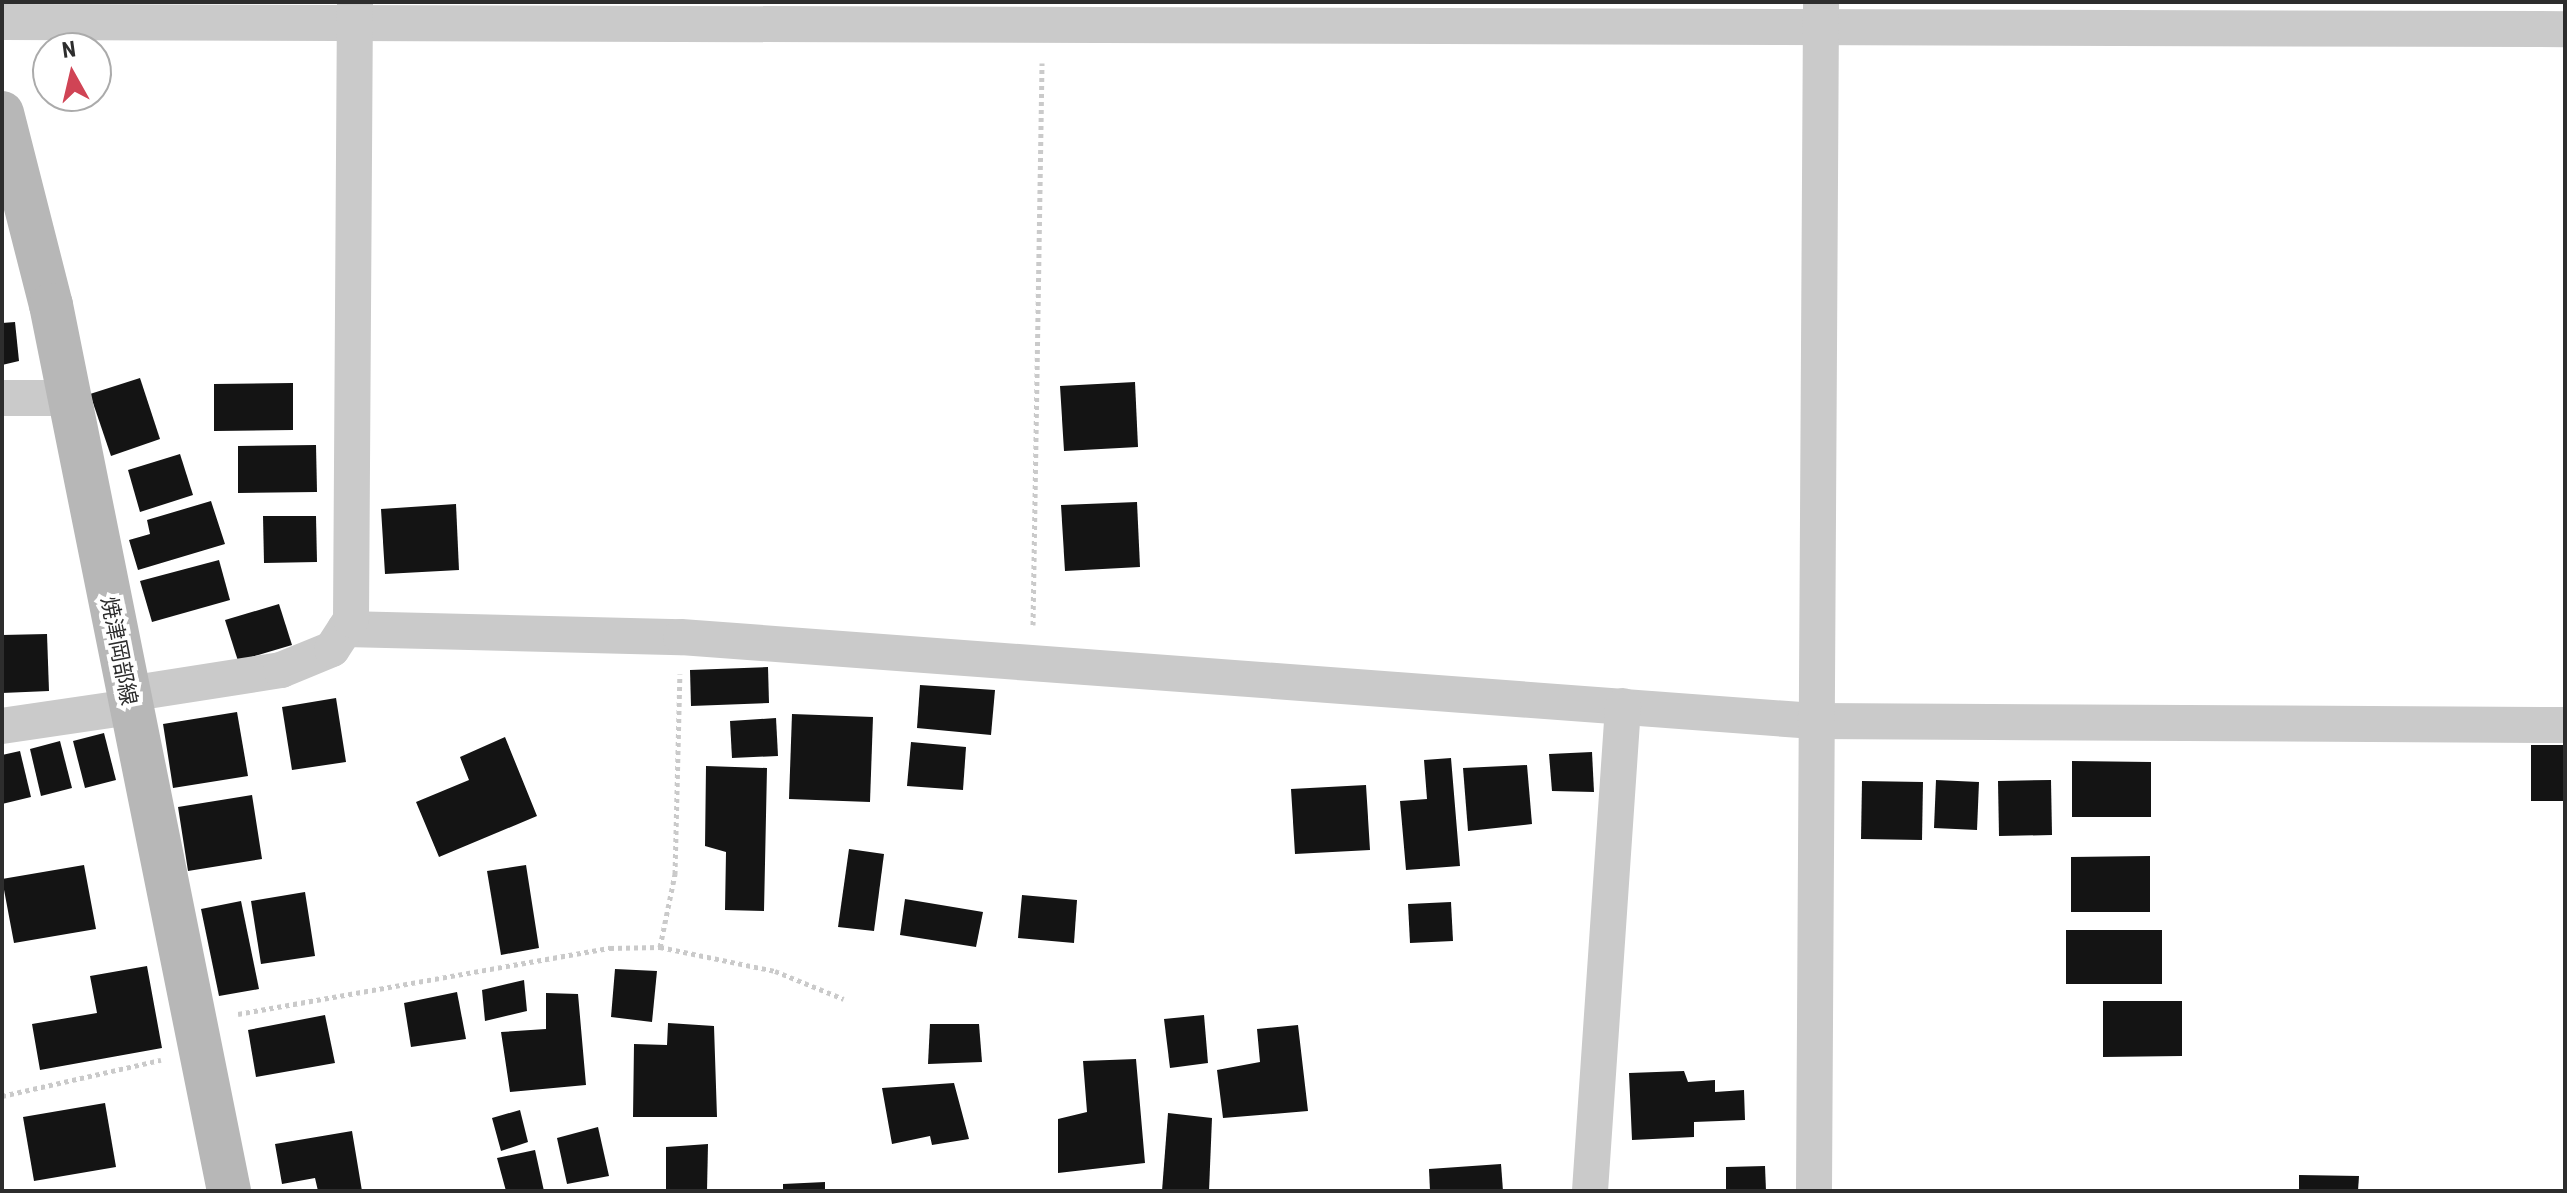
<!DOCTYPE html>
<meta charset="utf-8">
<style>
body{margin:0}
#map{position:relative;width:2567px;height:1193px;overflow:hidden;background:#fff;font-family:"Roboto Condensed","Noto Sans JP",sans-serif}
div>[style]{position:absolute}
.building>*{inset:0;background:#141414}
.path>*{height:5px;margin-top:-2.5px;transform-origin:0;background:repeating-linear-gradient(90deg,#cacaca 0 4px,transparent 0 8px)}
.street>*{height:36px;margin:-18px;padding:0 18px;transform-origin:18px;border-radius:18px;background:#cacaca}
.secondary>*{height:44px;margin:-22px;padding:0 22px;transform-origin:22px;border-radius:22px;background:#b7b7b7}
span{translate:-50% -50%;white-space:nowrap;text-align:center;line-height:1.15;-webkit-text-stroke:8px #fff;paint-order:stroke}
.street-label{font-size:22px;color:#2d2d2d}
.frame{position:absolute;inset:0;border:4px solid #2d2d2d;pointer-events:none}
.north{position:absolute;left:32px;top:32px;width:80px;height:80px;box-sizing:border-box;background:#fff;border:2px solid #ababab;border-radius:50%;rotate:352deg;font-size:22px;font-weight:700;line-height:32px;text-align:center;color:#2d2d2d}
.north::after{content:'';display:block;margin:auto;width:28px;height:36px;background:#d04455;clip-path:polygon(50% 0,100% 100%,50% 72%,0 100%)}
</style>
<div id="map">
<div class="building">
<i style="clip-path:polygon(15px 322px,19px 361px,2px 365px,2px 323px)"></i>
<i style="clip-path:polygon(140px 378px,160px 439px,111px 456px,90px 394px)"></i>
<i style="clip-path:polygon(1135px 382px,1138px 447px,1064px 451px,1060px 386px)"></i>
<i style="clip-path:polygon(293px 383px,293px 430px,214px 431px,214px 384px)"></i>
<i style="clip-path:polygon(316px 445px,317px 492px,238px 493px,238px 446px)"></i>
<i style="clip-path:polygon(180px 454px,193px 495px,140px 512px,128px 470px)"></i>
<i style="clip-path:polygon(211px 501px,225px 544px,138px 570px,129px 540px,150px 534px,147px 520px)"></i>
<i style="clip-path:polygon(1137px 502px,1140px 567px,1065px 571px,1061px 505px)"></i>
<i style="clip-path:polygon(456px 504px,459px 570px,385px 574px,381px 509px)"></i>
<i style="clip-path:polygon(263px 516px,316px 516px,317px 562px,264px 563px)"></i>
<i style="clip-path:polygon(219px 560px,230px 600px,152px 622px,140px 581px)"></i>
<i style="clip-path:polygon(279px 604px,292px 645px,238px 661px,225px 620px)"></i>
<i style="clip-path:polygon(47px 634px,49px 691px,2px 693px,2px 635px)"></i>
<i style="clip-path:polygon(768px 667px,769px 703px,691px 706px,690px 670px)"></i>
<i style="clip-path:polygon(920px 685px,995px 690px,991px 735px,917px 728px)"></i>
<i style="clip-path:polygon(336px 698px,346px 762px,292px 770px,282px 707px)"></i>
<i style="clip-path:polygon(237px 712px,248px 776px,173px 788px,163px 724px)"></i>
<i style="clip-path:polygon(792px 714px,873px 717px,870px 802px,789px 799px)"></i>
<i style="clip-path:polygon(776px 718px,778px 756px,732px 758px,730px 721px)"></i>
<i style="clip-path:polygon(104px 733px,116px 780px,85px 788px,73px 741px)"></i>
<i style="clip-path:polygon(505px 737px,537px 816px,439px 857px,416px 802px,469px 780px,460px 757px)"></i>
<i style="clip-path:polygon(60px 741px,72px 788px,41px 796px,30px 749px)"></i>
<i style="clip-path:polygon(911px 742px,966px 747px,963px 790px,907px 786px)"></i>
<i style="clip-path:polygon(2531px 745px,2565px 745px,2565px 801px,2531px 801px)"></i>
<i style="clip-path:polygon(20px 751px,31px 797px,2px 804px,2px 755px)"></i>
<i style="clip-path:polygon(1592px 752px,1594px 792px,1552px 791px,1549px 754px)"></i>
<i style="clip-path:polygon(1451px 758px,1460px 866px,1406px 870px,1400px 801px,1427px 799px,1424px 760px)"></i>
<i style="clip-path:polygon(2072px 761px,2151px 762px,2151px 817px,2072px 817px)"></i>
<i style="clip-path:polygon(1527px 765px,1532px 824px,1468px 831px,1463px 768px)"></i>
<i style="clip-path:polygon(706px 766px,767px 768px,764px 911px,725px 910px,726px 852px,705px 846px)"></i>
<i style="clip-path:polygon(1936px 780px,1979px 782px,1977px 830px,1934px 828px)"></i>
<i style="clip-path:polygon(2051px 780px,2052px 835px,1999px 836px,1998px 781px)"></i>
<i style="clip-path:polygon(1862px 781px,1923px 782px,1922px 840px,1861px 839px)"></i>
<i style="clip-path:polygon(1366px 785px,1370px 850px,1295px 854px,1291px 789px)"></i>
<i style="clip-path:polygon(252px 795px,262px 859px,188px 871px,178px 807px)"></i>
<i style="clip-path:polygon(849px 849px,884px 854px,874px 931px,838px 927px)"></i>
<i style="clip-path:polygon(2150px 856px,2150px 912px,2071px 912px,2071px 857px)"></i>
<i style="clip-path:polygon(84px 865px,96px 929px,14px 943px,2px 879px)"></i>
<i style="clip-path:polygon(526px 865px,539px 948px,501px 955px,487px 871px)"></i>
<i style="clip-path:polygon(305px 892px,315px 956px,261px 964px,251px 901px)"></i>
<i style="clip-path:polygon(1022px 895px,1077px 900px,1074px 943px,1018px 938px)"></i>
<i style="clip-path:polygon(905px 899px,983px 912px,976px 947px,900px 935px)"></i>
<i style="clip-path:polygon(241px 901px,259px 989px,219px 996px,201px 909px)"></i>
<i style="clip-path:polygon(1451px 902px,1453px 941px,1410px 943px,1408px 904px)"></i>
<i style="clip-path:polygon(2066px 930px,2162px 930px,2162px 984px,2066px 984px)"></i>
<i style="clip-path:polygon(147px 966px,162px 1048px,40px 1070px,32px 1024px,97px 1013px,90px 976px)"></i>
<i style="clip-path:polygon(615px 969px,657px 971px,652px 1022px,611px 1017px)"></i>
<i style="clip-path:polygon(524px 980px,527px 1011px,485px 1021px,482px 990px)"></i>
<i style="clip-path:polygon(457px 992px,466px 1039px,411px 1047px,404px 1003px)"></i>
<i style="clip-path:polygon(546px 993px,578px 994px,586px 1085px,510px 1092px,501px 1032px,546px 1029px)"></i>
<i style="clip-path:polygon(2103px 1001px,2182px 1001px,2182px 1056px,2103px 1057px)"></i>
<i style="clip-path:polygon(325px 1015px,335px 1063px,256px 1077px,248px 1030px)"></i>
<i style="clip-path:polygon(1204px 1015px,1208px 1063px,1170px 1068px,1164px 1019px)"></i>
<i style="clip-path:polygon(668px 1023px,714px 1026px,717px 1117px,633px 1117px,634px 1044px,667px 1045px)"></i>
<i style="clip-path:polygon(930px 1024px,979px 1024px,982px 1062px,928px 1064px)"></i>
<i style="clip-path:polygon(1298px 1025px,1308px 1111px,1223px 1118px,1217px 1070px,1260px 1062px,1257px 1029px)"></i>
<i style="clip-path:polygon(1136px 1059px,1145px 1163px,1058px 1173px,1058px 1119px,1087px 1112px,1083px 1061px)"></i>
<i style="clip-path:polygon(1684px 1071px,1688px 1082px,1715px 1080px,1715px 1092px,1744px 1090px,1745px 1120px,1694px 1122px,1694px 1137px,1632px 1140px,1629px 1073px)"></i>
<i style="clip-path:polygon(954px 1083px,969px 1139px,932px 1145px,930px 1136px,892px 1144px,882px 1088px)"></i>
<i style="clip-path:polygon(105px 1103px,116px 1167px,34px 1181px,23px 1117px)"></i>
<i style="clip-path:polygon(520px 1110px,528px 1142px,501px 1151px,492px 1118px)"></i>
<i style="clip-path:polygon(1168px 1113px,1212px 1118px,1209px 1191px,1162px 1191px)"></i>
<i style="clip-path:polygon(598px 1127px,609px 1176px,567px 1184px,557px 1138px)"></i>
<i style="clip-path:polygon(352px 1131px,362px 1191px,318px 1191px,315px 1178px,282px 1184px,275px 1144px)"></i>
<i style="clip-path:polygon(708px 1144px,707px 1191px,666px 1191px,666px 1147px)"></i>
<i style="clip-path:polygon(535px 1150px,544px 1191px,506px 1191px,497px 1158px)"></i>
<i style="clip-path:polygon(1501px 1164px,1503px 1191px,1430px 1191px,1429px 1169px)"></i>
<i style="clip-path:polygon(1765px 1166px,1766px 1191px,1726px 1191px,1726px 1167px)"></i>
<i style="clip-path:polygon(2299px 1175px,2359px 1176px,2358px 1191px,2299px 1191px)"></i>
<i style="clip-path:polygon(825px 1182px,825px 1191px,783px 1191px,783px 1184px)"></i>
</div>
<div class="path">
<i style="left:1033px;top:625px;width:562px;rotate:-89.08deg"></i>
<i style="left:660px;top:947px;width:75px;rotate:-78.4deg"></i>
<i style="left:675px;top:874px;width:200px;rotate:-88.6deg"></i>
<i style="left:238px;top:1014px;width:378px;rotate:-10.1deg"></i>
<i style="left:610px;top:948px;width:50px;rotate:-1.1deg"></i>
<i style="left:660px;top:947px;width:117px;rotate:11.8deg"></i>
<i style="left:775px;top:971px;width:74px;rotate:22.1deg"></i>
<i style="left:2px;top:1096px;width:163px;rotate:-12.8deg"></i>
</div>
<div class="street">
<i style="left:2px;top:22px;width:2563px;rotate:0.16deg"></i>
<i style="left:2px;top:398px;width:67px"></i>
<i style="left:345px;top:629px;width:336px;rotate:1.4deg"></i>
<i style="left:681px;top:637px;width:1137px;rotate:4.24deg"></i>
<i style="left:1815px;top:721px;width:750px;rotate:0.31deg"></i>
<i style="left:128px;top:694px;width:155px;rotate:-8.9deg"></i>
<i style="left:281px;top:670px;width:55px;rotate:-22.4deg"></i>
<i style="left:332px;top:649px;width:35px;rotate:-57deg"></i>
<i style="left:351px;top:620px;width:618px;rotate:-89.63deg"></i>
<i style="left:2px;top:726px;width:130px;rotate:-8.4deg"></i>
<i style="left:1590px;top:1191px;width:486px;rotate:-86.1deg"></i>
<i style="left:1814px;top:1191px;width:1187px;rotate:-89.66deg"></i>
</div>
<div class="secondary">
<i style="left:2px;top:113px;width:198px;rotate:75.7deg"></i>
<i style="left:51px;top:305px;width:904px;rotate:78.64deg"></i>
</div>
<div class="street-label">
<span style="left:119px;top:651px;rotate:79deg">焼津岡部線</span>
</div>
<div class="frame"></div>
<div class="north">N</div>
</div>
